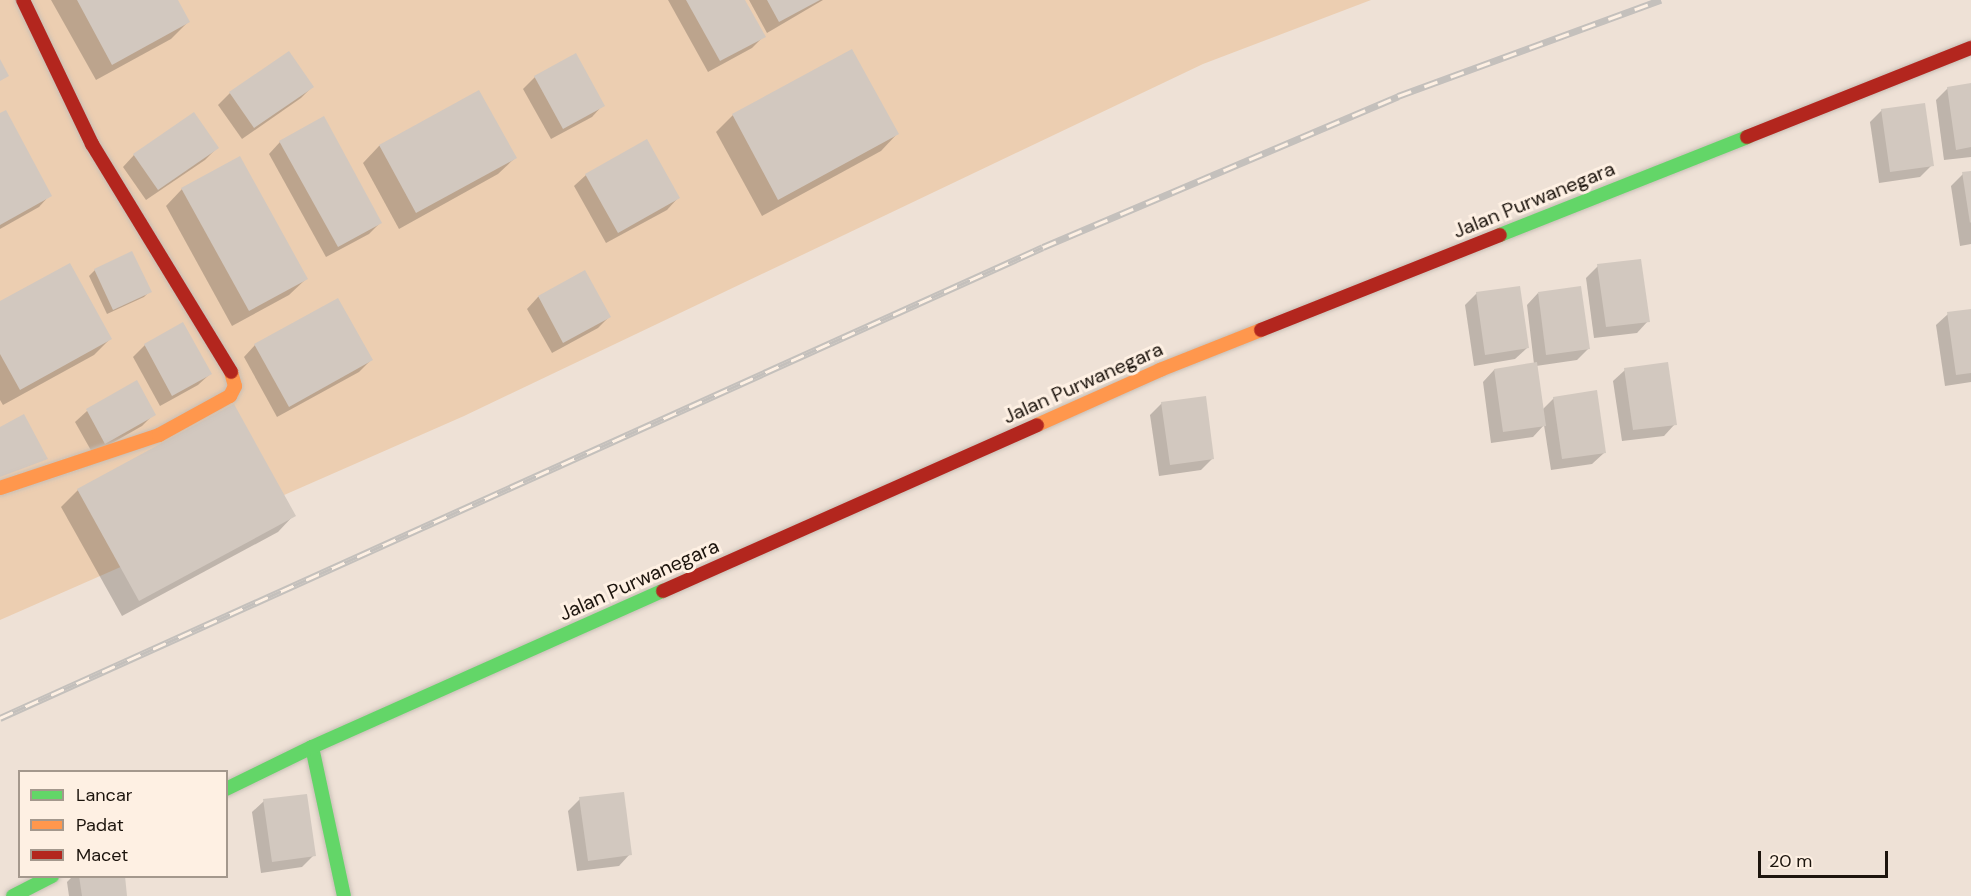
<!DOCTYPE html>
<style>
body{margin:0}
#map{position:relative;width:1971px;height:896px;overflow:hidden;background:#eee1d6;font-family:"DM Sans",sans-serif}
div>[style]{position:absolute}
.green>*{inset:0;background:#ecceb1}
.shadow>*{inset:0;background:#0003}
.building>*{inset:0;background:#d2c8bf}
.roads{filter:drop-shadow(0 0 2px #c7beb5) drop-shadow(0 0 2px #c7beb5)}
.fast>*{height:14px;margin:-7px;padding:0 7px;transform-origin:7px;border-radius:7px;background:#63d668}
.slow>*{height:14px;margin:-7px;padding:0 7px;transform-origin:7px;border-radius:7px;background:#ff974d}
.jam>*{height:14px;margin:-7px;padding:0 7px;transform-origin:7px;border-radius:7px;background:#b3261e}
.rail>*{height:7px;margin-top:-3.5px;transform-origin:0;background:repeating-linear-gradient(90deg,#fef0e3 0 14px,#c4c0bc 0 28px);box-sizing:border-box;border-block:2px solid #c4c0bc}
span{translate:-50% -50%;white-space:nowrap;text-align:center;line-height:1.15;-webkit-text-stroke:6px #fef0e3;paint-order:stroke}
.street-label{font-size:20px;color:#1c140d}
.legend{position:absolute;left:18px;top:770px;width:210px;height:108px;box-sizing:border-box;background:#fef0e3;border:2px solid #a4988d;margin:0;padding:8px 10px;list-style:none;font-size:18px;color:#1c140d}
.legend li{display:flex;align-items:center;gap:12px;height:30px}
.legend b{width:30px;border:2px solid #a4988d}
.scale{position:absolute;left:1758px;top:851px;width:130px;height:27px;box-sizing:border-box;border:3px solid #1c140d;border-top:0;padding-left:8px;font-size:18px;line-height:21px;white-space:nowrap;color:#1c140d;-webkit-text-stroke:4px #fef0e3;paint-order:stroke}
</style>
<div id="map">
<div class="green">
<i style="clip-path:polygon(0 0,1371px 0,1203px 64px,464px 416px,0 620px)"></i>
</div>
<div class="shadow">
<i style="clip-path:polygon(51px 0,176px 0,188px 22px,171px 39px,96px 80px)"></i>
<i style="clip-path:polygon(668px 0,744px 0,764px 36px,752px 48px,708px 72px)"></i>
<i style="clip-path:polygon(749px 0,823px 0,767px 33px)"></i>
<i style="clip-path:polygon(851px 51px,897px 134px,881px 151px,762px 216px,716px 132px,733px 115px)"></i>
<i style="clip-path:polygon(576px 55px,603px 105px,592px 117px,551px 139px,523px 89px,535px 77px)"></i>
<i style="clip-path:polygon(1971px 84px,1971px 157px,1944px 160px,1936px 100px,1948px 88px)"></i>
<i style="clip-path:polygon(312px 87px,301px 98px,242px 139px,218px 105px,230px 93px)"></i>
<i style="clip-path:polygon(478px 92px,515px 158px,498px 174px,399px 229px,363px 163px,379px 146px)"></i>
<i style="clip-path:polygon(1882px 110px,1932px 165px,1920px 177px,1879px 183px,1870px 122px)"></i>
<i style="clip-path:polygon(0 115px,50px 195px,39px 207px,0 229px)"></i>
<i style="clip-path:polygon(280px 142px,380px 223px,369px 234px,326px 257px,269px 154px)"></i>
<i style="clip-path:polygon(217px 148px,205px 160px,146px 200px,123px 167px,134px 155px)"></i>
<i style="clip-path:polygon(1971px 173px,1971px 244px,1960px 246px,1951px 186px,1963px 174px)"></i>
<i style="clip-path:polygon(586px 175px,678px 198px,667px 210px,606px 243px,574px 186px)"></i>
<i style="clip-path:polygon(182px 189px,306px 279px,289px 295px,232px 326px,166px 206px)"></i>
<i style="clip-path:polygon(131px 253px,150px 291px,144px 297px,107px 314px,89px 276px,95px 270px)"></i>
<i style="clip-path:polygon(1598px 266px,1648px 321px,1637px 333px,1594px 338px,1586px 278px)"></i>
<i style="clip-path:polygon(585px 272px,609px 317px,598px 328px,552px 353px,527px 309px,538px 297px)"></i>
<i style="clip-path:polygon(1477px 293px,1527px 348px,1515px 359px,1474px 366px,1465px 305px)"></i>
<i style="clip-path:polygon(1538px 293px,1589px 348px,1577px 360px,1536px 366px,1543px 409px,1554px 398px,1604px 453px,1592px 464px,1551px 470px,1544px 425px,1533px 437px,1491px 443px,1483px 382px,1494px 370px,1534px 364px,1527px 305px)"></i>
<i style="clip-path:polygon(0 302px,110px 339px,94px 355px,3px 405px,0 400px)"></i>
<i style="clip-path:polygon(1971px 311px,1971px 382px,1945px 386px,1936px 325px,1948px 314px)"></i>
<i style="clip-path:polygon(145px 345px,210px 374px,198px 385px,160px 406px,133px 357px)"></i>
<i style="clip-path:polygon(255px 345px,371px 360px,359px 372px,277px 417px,244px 357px)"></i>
<i style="clip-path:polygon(1625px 370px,1675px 424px,1664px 436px,1622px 441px,1613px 381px)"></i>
<i style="clip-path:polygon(1162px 403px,1213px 458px,1201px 470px,1159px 476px,1150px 415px)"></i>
<i style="clip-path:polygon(233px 406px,294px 515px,278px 532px,122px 616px,61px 507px,78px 490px)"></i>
<i style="clip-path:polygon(87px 411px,154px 414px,142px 426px,93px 454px,75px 422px)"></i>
<i style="clip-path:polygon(580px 799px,630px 854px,619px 866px,577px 871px,568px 811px)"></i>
<i style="clip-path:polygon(264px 801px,314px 855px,302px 867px,261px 873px,252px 812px)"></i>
<i style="clip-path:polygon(73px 876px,123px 876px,126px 896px,69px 896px,67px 882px)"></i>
</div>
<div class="building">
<i style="clip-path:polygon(77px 0,178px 0,190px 22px,112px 65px)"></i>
<i style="clip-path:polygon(686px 0,745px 0,766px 37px,720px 61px)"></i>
<i style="clip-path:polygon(767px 0,820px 0,779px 22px)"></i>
<i style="clip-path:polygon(852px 49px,899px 134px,778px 200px,732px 114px)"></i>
<i style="clip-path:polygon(289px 51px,314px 87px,254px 128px,229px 92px)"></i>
<i style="clip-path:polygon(576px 53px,605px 106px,563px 129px,534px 76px)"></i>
<i style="clip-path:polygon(0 59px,9px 76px,0 81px)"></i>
<i style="clip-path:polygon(1971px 83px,1971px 147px,1956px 150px,1947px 87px)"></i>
<i style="clip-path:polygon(479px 90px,517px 158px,416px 213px,379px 145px)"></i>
<i style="clip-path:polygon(1925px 103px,1934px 166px,1890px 172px,1881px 109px)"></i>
<i style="clip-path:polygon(6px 110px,52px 196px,0 225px,0 113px)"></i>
<i style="clip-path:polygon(194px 112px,219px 148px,158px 190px,133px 154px)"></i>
<i style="clip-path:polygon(324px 116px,382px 223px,338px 247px,279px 141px)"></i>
<i style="clip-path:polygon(647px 139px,680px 198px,618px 233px,585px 174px)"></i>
<i style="clip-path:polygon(240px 156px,308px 279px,249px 311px,181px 188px)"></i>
<i style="clip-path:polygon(1971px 171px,1971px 222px,1970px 223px,1962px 172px)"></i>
<i style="clip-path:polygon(132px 251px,152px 292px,113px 310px,94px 269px)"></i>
<i style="clip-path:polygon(1641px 259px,1650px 322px,1606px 327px,1597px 264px)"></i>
<i style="clip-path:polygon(70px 263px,112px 339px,20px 390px,0 354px,0 301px)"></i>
<i style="clip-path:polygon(585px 270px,611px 317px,563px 343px,538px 296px)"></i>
<i style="clip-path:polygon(1520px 286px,1529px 348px,1485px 355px,1476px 292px)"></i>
<i style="clip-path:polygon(1581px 286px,1590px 349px,1546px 355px,1538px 292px)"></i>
<i style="clip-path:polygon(338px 298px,373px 360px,289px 407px,254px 344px)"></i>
<i style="clip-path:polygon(1971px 309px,1971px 373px,1956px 375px,1947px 312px)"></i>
<i style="clip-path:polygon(183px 322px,212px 374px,172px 396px,144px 344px)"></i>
<i style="clip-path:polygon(1537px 362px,1546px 426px,1503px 432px,1494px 369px)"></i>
<i style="clip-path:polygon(1668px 362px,1677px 425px,1633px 430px,1624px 368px)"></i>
<i style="clip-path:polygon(137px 380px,156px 415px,105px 444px,86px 409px)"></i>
<i style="clip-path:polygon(1597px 390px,1606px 453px,1562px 459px,1553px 397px)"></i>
<i style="clip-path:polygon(1206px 396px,1214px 459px,1170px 465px,1161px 402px)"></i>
<i style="clip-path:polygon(234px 404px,296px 516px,139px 601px,77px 489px)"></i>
<i style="clip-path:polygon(24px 414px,48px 459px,0 477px,0 427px)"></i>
<i style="clip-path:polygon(624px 792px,632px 855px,588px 861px,579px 797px)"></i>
<i style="clip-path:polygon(307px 794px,316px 856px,272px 862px,263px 799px)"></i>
<i style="clip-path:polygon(79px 876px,125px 876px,127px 896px,82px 896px)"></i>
</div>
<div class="roads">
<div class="fast">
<i style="left:1500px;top:235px;width:266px;rotate:-21.6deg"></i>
<i style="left:312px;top:747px;width:152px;rotate:77.9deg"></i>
<i style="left:226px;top:789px;width:96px;rotate:-26deg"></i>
<i style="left:312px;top:747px;width:384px;rotate:-24deg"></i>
<i style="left:13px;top:896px;width:44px;rotate:-27.1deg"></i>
</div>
<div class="slow">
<i style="left:1037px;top:425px;width:135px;rotate:-24.1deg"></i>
<i style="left:1160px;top:370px;width:109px;rotate:-21.6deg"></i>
<i style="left:0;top:488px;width:168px;rotate:-18.4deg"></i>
<i style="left:159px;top:435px;width:81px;rotate:-28.8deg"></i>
<i style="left:230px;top:396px;width:11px;rotate:-63deg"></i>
<i style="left:235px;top:386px;width:15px;rotate:-106deg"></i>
</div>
<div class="jam">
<i style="left:23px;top:0;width:160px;rotate:64.4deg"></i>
<i style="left:92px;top:144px;width:267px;rotate:58.6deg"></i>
<i style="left:1747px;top:137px;width:241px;rotate:-21.7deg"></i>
<i style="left:1261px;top:330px;width:257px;rotate:-21.7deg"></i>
<i style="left:663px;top:591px;width:409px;rotate:-23.9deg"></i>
</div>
</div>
<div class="rail">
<i style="left:0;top:718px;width:1144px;rotate:-24.3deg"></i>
<i style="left:1043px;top:247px;width:386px;rotate:-23deg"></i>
<i style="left:1398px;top:96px;width:280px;rotate:-20.1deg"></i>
</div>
<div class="street-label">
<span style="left:1534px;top:200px;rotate:-22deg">Jalan Purwanegara</span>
<span style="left:1083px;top:383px;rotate:-24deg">Jalan Purwanegara</span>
<span style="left:639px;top:580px;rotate:-24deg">Jalan Purwanegara</span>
</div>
<ul class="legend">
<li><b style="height:8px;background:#63d668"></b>Lancar</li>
<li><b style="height:8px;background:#ff974d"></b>Padat</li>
<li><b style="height:8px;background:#b3261e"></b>Macet</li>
</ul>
<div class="scale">20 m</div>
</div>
